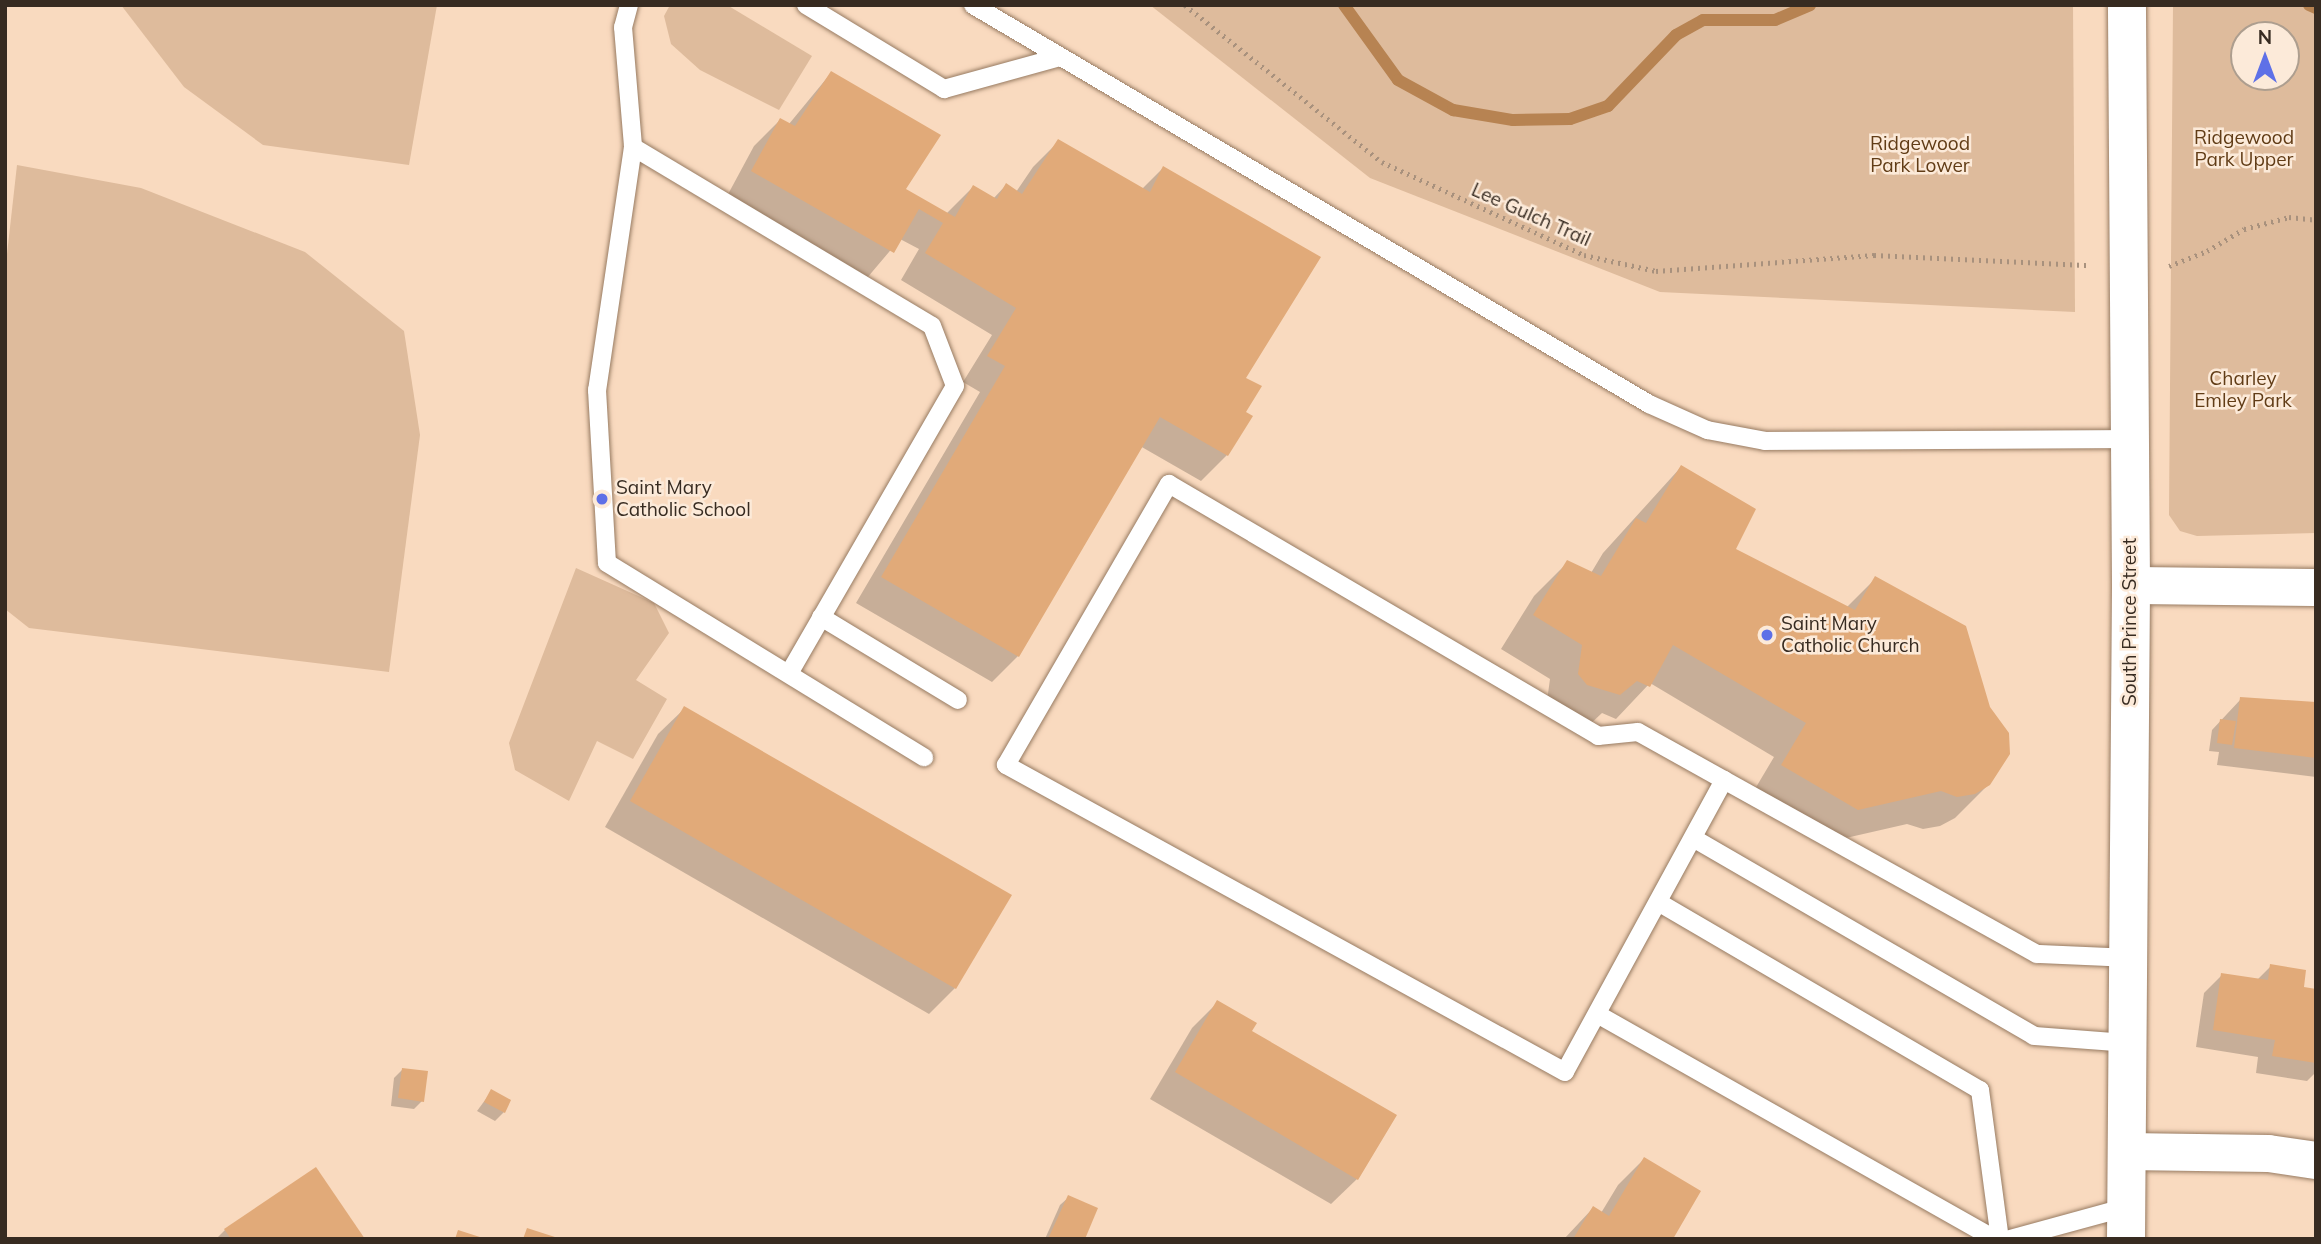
<!DOCTYPE html>
<style>
body{margin:0}
#map{position:relative;width:2321px;height:1244px;overflow:hidden;background:#f9dabf;font-family:Mulish,sans-serif}
div>[style]{position:absolute}
.green>*{inset:0;background:#debb9c}
.shadow>*{inset:0;background:#0003}
.stream>*{height:12px;margin:-6px;padding:0 6px;transform-origin:6px;border-radius:6px;background:#b78352}
.building>*{inset:0;background:#e1aa79}
.path>*{height:4.5px;margin-top:-2.25px;transform-origin:0;background:repeating-linear-gradient(90deg,#a8917d 0 2px,transparent 0 7px)}
.roads{filter:drop-shadow(0 0 2px #977b62) drop-shadow(0 0 2px #977b62)}
.service>*{height:18px;margin:-9px;padding:0 9px;transform-origin:9px;border-radius:9px;background:#fff}
.minor>*{height:37px;margin:-18.5px;padding:0 18.5px;transform-origin:18.5px;border-radius:18.5px;background:#fff}
.tertiary>*{height:38px;margin:-19px;padding:0 19px;transform-origin:19px;border-radius:19px;background:#fff}
.dots>*{width:19px;height:19px;translate:-50% -50%;box-sizing:border-box;border:4px solid #fcead9;border-radius:50%}
span{translate:-50% -50%;white-space:nowrap;text-align:center;line-height:1.15;-webkit-text-stroke:5px #fcead9;paint-order:stroke}
.park-label{font-size:19px;color:#613c16}
.street-label{font-size:19px;color:#372b21}
.poi-label{font-size:19px;color:#372b21}
.left{translate:0 -50%;text-align:left}
.frame{position:absolute;inset:0;border:7px solid #372b21;pointer-events:none}
.north{position:absolute;left:2230px;top:21px;width:70px;height:70px;box-sizing:border-box;background:#fcead9;border:2px solid #ad9e8f;border-radius:50%;rotate:0deg;font-size:19px;font-weight:700;line-height:28px;text-align:center;color:#372b21}
.north::after{content:'';display:block;margin:auto;width:24px;height:32px;background:#5e70e7;clip-path:polygon(50% 0,100% 100%,50% 72%,0 100%)}
</style>
<div id="map">
<div class="green">
<i style="clip-path:polygon(121px 5px,437px 5px,409px 165px,263px 145px,184px 87px)"></i>
<i style="clip-path:polygon(670px 5px,727px 5px,812px 56px,779px 110px,700px 70px,671px 44px,664px 16px)"></i>
<i style="clip-path:polygon(1150px 5px,2073px 5px,2075px 312px,1660px 292px,1370px 178px)"></i>
<i style="clip-path:polygon(evenodd,2173px 5px,2316px 5px,2316px 533px,2197px 536px,2180px 531px,2169px 515px,2173px 5px,2286px 35px,2286px 77px,2244px 77px,2244px 35px,2286px 35px)"></i>
<i style="clip-path:polygon(17px 165px,141px 188px,305px 252px,404px 331px,420px 435px,389px 672px,29px 628px,5px 609px,5px 272px)"></i>
<i style="clip-path:polygon(576px 568px,654px 603px,669px 633px,636px 680px,667px 699px,633px 759px,597px 741px,569px 801px,515px 770px,509px 743px)"></i>
</div>
<div class="shadow">
<i style="clip-path:polygon(831px 73px,904px 189px,946px 214px,973px 187px,993px 199px,1006px 185px,1016px 192px,1033px 167px,1059px 141px,1142px 189px,1163px 168px,1243px 379px,1243px 413px,1251px 416px,1227px 455px,1201px 481px,1140px 446px,1018px 656px,992px 682px,856px 603px,980px 392px,963px 382px,992px 335px,901px 280px,919px 249px,900px 239px,867px 278px,726px 198px,754px 146px,780px 120px,789px 124px)"></i>
<i style="clip-path:polygon(1681px 467px,1734px 550px,1846px 608px,1876px 578px,1989px 784px,1955px 818px,1940px 826px,1923px 829px,1907px 824px,1824px 843px,1749px 799px,1774px 757px,1650px 683px,1616px 719px,1602px 713px,1586px 728px,1546px 708px,1550px 679px,1501px 649px,1534px 596px,1568px 562px,1591px 573px,1603px 553px)"></i>
<i style="clip-path:polygon(2241px 699px,2316px 704px,2316px 777px,2217px 765px,2219px 752px,2209px 751px,2212px 730px)"></i>
<i style="clip-path:polygon(684px 709px,955px 988px,929px 1014px,605px 827px,658px 734px)"></i>
<i style="clip-path:polygon(2271px 966px,2302px 988px,2316px 990px,2316px 1072px,2307px 1081px,2256px 1073px,2258px 1057px,2196px 1047px,2204px 993px,2222px 975px,2257px 980px)"></i>
<i style="clip-path:polygon(1218px 1002px,1250px 1032px,1357px 1179px,1331px 1204px,1150px 1099px,1192px 1028px)"></i>
<i style="clip-path:polygon(403px 1069px,422px 1101px,414px 1109px,391px 1106px,394px 1078px)"></i>
<i style="clip-path:polygon(491px 1092px,504px 1112px,495px 1121px,477px 1111px)"></i>
<i style="clip-path:polygon(1644px 1159px,1671px 1239px,1564px 1239px,1593px 1208px,1601px 1213px,1618px 1185px)"></i>
<i style="clip-path:polygon(1069px 1197px,1083px 1239px,1045px 1239px,1060px 1205px)"></i>
<i style="clip-path:polygon(225px 1230px,363px 1239px,216px 1239px)"></i>
</div>
<div class="stream">
<i style="left:1344px;top:5px;width:92px;rotate:54.2deg"></i>
<i style="left:1398px;top:80px;width:63px;rotate:28.6deg"></i>
<i style="left:1453px;top:110px;width:61px;rotate:9.5deg"></i>
<i style="left:1513px;top:120px;width:57px;rotate:-1deg"></i>
<i style="left:1570px;top:119px;width:40px;rotate:-18.9deg"></i>
<i style="left:1608px;top:106px;width:98px;rotate:-46.2deg"></i>
<i style="left:1676px;top:35px;width:31px;rotate:-29deg"></i>
<i style="left:1703px;top:20px;width:72px"></i>
<i style="left:1775px;top:20px;width:38px;rotate:-23deg"></i>
<i style="left:2309px;top:5px;width:8px;rotate:23deg"></i>
</div>
<div class="building">
<i style="clip-path:polygon(831px 71px,941px 135px,906px 189px,955px 217px,973px 185px,997px 199px,1006px 183px,1022px 194px,1058px 139px,1150px 192px,1163px 166px,1321px 257px,1246px 378px,1262px 386px,1246px 412px,1253px 416px,1228px 456px,1160px 417px,1019px 657px,881px 577px,1005px 366px,987px 356px,1016px 308px,925px 253px,943px 223px,919px 209px,894px 253px,751px 171px,780px 118px,795px 126px)"></i>
<i style="clip-path:polygon(1681px 465px,1756px 509px,1736px 549px,1855px 610px,1875px 576px,1966px 626px,1990px 707px,2009px 733px,2010px 754px,1990px 785px,1975px 794px,1957px 797px,1941px 791px,1858px 810px,1781px 765px,1806px 723px,1673px 645px,1650px 687px,1637px 681px,1620px 695px,1587px 685px,1578px 674px,1582px 645px,1533px 615px,1567px 560px,1601px 576px,1636px 518px,1646px 523px)"></i>
<i style="clip-path:polygon(2240px 697px,2316px 702px,2316px 758px,2234px 748px)"></i>
<i style="clip-path:polygon(684px 706px,1012px 895px,956px 989px,630px 801px)"></i>
<i style="clip-path:polygon(2220px 719px,2236px 721px,2232px 745px,2217px 743px)"></i>
<i style="clip-path:polygon(2270px 964px,2306px 970px,2304px 987px,2316px 989px,2316px 1063px,2272px 1056px,2275px 1040px,2213px 1030px,2221px 973px,2268px 980px)"></i>
<i style="clip-path:polygon(1217px 1000px,1257px 1023px,1252px 1031px,1397px 1115px,1358px 1180px,1175px 1072px)"></i>
<i style="clip-path:polygon(402px 1068px,428px 1071px,424px 1102px,398px 1098px)"></i>
<i style="clip-path:polygon(491px 1089px,511px 1100px,505px 1113px,484px 1102px)"></i>
<i style="clip-path:polygon(1644px 1157px,1701px 1191px,1673px 1239px,1573px 1239px,1593px 1206px,1609px 1216px)"></i>
<i style="clip-path:polygon(316px 1167px,365px 1239px,231px 1239px,224px 1229px)"></i>
<i style="clip-path:polygon(1068px 1195px,1098px 1208px,1085px 1239px,1048px 1239px)"></i>
<i style="clip-path:polygon(527px 1228px,558px 1238px,558px 1239px,523px 1239px)"></i>
<i style="clip-path:polygon(458px 1230px,483px 1238px,483px 1239px,455px 1239px)"></i>
</div>
<div class="path">
<i style="left:1185px;top:5px;width:252px;rotate:38.6deg"></i>
<i style="left:1382px;top:162px;width:222px;rotate:24.7deg"></i>
<i style="left:1584px;top:255px;width:74px;rotate:12.5deg"></i>
<i style="left:1656px;top:271px;width:219px;rotate:-4.2deg"></i>
<i style="left:1874px;top:255px;width:216px;rotate:2.7deg"></i>
<i style="left:2169px;top:266px;width:41px;rotate:-21.5deg"></i>
<i style="left:2207px;top:251px;width:43px;rotate:-30.7deg"></i>
<i style="left:2244px;top:229px;width:47px;rotate:-14.9deg"></i>
<i style="left:2289px;top:217px;width:27px;rotate:6deg"></i>
</div>
<div class="roads">
<div class="service">
<i style="left:629px;top:5px;width:23px;rotate:105deg"></i>
<i style="left:623px;top:27px;width:120px;rotate:85.2deg"></i>
<i style="left:633px;top:147px;width:246px;rotate:98.4deg"></i>
<i style="left:597px;top:390px;width:173px;rotate:86.7deg"></i>
<i style="left:607px;top:563px;width:372px;rotate:31.5deg"></i>
<i style="left:806px;top:5px;width:162px;rotate:31.3deg"></i>
<i style="left:944px;top:89px;width:120px;rotate:-15.4deg"></i>
<i style="left:973px;top:5px;width:785px;rotate:30.55deg"></i>
<i style="left:1649px;top:404px;width:64px;rotate:24.1deg"></i>
<i style="left:1707px;top:430px;width:59px;rotate:10.7deg"></i>
<i style="left:1765px;top:441px;width:364px;rotate:-0.3deg"></i>
<i style="left:633px;top:147px;width:348px;rotate:30.9deg"></i>
<i style="left:932px;top:326px;width:64px;rotate:69deg"></i>
<i style="left:955px;top:386px;width:332px;rotate:120deg"></i>
<i style="left:821px;top:617px;width:160px;rotate:31.2deg"></i>
<i style="left:1724px;top:780px;width:332px;rotate:118.6deg"></i>
<i style="left:1565px;top:1072px;width:638px;rotate:-151.22deg"></i>
<i style="left:1006px;top:765px;width:325px;rotate:-59.9deg"></i>
<i style="left:1169px;top:484px;width:498px;rotate:30.4deg"></i>
<i style="left:1598px;top:736px;width:40px;rotate:-5.7deg"></i>
<i style="left:1638px;top:732px;width:98px;rotate:29.2deg"></i>
<i style="left:1724px;top:780px;width:358px;rotate:29.1deg"></i>
<i style="left:2037px;top:954px;width:91px;rotate:2.5deg"></i>
<i style="left:1693px;top:838px;width:394px;rotate:30.1deg"></i>
<i style="left:2034px;top:1036px;width:93px;rotate:4.3deg"></i>
<i style="left:1658px;top:902px;width:373px;rotate:30.3deg"></i>
<i style="left:1980px;top:1090px;width:150px;rotate:82.4deg"></i>
<i style="left:1597px;top:1014px;width:457px;rotate:29.5deg"></i>
<i style="left:2010px;top:1239px;width:121px;rotate:-15.3deg"></i>
</div>
<div class="minor">
<i style="left:2131px;top:585px;width:185px;rotate:0.6deg"></i>
<i style="left:2126px;top:1151px;width:142px;rotate:0.8deg"></i>
<i style="left:2268px;top:1153px;width:49px;rotate:8.3deg"></i>
</div>
<div class="tertiary">
<i style="left:2126px;top:1239px;width:654px;rotate:-89.56deg"></i>
<i style="left:2131px;top:585px;width:580px;rotate:-90.4deg"></i>
</div>
</div>
<div class="dots">
<i style="left:602px;top:499px;background:#5e70e7"></i>
<i style="left:1767px;top:635px;background:#5e70e7"></i>
</div>
<div class="park-label">
<span style="left:2244px;top:149px">Ridgewood<br>Park Upper</span>
<span style="left:1920px;top:155px">Ridgewood<br>Park Lower</span>
<span style="left:2243px;top:390px">Charley<br>Emley Park</span>
</div>
<div class="street-label">
<span style="left:1531px;top:215px;rotate:24deg">Lee Gulch Trail</span>
<span style="left:2130px;top:622px;rotate:-90deg">South Prince Street</span>
</div>
<div class="poi-label">
<span class="left" style="left:616px;top:499px">Saint Mary<br>Catholic School</span>
<span class="left" style="left:1781px;top:635px">Saint Mary<br>Catholic Church</span>
</div>
<div class="frame"></div>
<div class="north">N</div>
</div>
